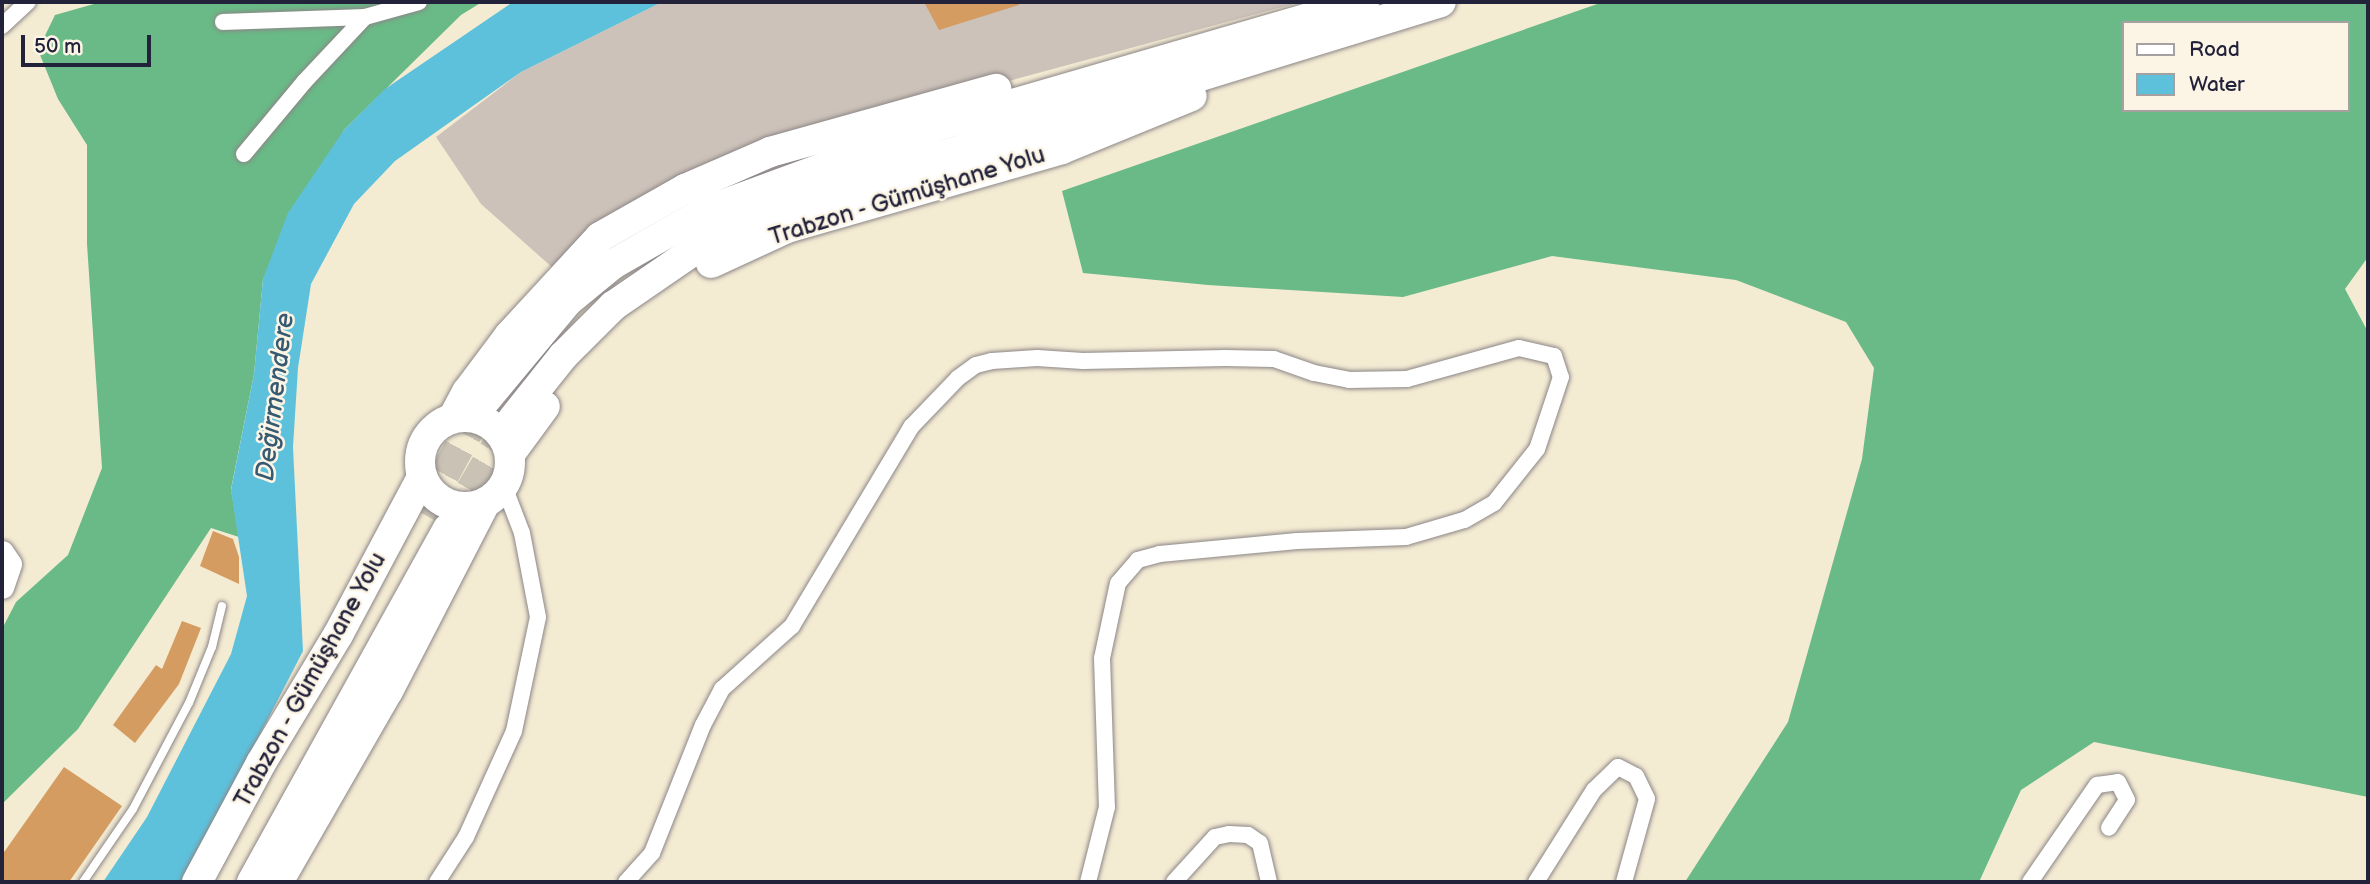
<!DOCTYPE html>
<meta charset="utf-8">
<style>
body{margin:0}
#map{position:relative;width:2370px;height:884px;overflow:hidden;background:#f4ebd3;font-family:"Balsamiq Sans",sans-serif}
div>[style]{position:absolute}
.industrial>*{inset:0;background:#cdc2b9}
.forest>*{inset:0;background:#69ba86}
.water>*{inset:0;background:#5ec1dc}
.building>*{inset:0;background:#d49c61}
.highway-tunnel>*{height:30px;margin-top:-15px;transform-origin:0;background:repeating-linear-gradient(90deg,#cac3b5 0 30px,transparent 0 45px)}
.roads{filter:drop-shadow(0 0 2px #8b8687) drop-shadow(0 0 2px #8b8687)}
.lane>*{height:8px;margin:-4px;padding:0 4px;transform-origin:4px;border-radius:4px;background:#fff}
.street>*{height:16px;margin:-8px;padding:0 8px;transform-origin:8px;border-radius:8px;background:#fff}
.secondary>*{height:23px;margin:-11.5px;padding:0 11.5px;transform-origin:11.5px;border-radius:11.5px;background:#fff}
.highway>*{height:30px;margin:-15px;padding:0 15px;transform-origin:15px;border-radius:15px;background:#fff}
.highway>.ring{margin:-15px;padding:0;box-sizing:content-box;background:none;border:30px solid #fff;border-radius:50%}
span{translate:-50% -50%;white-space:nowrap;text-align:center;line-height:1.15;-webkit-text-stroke:5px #fcf5e5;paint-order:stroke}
.street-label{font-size:24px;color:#22223b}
.water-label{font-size:26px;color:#375a73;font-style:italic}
.frame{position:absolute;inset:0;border:4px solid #22223b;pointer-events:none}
.legend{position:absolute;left:2122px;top:21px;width:228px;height:91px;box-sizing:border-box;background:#fcf5e5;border:2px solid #a5a1a1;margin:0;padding:9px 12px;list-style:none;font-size:21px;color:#22223b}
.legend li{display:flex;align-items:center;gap:14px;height:35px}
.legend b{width:35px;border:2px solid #a5a1a1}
.scale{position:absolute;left:21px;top:35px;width:130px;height:32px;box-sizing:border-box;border:4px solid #22223b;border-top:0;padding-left:9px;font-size:21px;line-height:24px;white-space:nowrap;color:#22223b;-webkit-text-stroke:5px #fcf5e5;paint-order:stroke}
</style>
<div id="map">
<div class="industrial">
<i style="clip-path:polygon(662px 2px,1301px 2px,827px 130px,554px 269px,481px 204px,436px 137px,521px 72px)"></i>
</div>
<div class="forest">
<i style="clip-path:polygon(101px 2px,482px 2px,461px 15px,344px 130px,263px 279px,254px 374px,231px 489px,239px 537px,211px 528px,78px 729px,2px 804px,2px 629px,16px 602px,68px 555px,102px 468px,87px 244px,87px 145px,58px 99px,38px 50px,55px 15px)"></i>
<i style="clip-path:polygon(evenodd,1603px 2px,2368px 2px,2368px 257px,2345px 289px,2368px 332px,2368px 797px,2094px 742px,2021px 790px,1979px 882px,1685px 882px,1788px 722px,1862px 459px,1874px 368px,1846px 322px,1736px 280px,1552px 256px,1403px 297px,1208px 285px,1083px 273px,1062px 191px,1603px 2px,2123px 23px,2347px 23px,2347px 110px,2123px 110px,2123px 23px)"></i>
</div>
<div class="water">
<i style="clip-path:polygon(513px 2px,662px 2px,521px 72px,395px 161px,354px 204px,311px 284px,298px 368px,293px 447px,303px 651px,184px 882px,103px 882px,147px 817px,231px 654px,247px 596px,231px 490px,254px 374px,263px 279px,288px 213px,344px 130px,385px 89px)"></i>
</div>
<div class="building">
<i style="clip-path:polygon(924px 2px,1018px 2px,1019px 5px,939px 30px)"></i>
<i style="clip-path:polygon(213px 531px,233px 539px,239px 557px,239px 584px,200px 566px)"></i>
<i style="clip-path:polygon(182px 621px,201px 628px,179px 684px,135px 743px,113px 725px,156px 665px,162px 669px)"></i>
<i style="clip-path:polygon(64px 767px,122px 806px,69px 882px,2px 882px,2px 855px)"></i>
</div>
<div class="highway-tunnel">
<i style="left:423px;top:514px;width:128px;rotate:-61.4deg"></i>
<i style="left:448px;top:529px;width:126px;rotate:-59.6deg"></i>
</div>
<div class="roads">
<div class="lane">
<i style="left:83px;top:882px;width:88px;rotate:-55.6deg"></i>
<i style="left:133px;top:809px;width:120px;rotate:-62.2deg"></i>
<i style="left:189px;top:703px;width:61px;rotate:-67.7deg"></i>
<i style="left:212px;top:647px;width:42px;rotate:-76.3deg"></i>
</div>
<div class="street">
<i style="left:223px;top:22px;width:142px;rotate:-2deg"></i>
<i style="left:2px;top:26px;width:35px;rotate:-43deg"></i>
<i style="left:244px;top:154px;width:94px;rotate:-50.2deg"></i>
<i style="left:304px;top:82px;width:89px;rotate:-46.8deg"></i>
<i style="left:365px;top:17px;width:56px;rotate:-15.5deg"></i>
<i style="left:437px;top:882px;width:54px;rotate:-57.2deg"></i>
<i style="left:466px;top:837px;width:116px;rotate:-65.6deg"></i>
<i style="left:514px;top:731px;width:116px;rotate:-78.1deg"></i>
<i style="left:538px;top:617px;width:86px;rotate:-100.8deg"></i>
<i style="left:522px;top:533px;width:50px;rotate:-111deg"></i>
<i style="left:626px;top:882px;width:39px;rotate:-48deg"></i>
<i style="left:652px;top:853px;width:138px;rotate:-68.3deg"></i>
<i style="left:703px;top:725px;width:41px;rotate:-62.2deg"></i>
<i style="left:722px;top:689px;width:94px;rotate:-42deg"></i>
<i style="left:792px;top:626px;width:232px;rotate:-59.1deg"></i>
<i style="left:911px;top:427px;width:68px;rotate:-46.2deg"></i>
<i style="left:958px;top:378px;width:22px;rotate:-36deg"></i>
<i style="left:976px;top:365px;width:16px;rotate:-14deg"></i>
<i style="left:992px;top:361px;width:45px;rotate:-3.8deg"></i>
<i style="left:1037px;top:358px;width:46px;rotate:3.7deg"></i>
<i style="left:1083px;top:361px;width:142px;rotate:-1.2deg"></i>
<i style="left:1225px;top:358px;width:49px;rotate:1.2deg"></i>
<i style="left:1274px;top:359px;width:42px;rotate:19.3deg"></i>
<i style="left:1314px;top:373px;width:36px;rotate:11deg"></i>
<i style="left:1349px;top:380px;width:58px;rotate:-1deg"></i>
<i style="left:1407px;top:379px;width:116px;rotate:-15.5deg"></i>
<i style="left:1519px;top:348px;width:36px;rotate:13deg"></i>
<i style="left:1554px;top:356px;width:22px;rotate:72deg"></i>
<i style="left:1561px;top:377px;width:76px;rotate:108.4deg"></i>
<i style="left:1537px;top:449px;width:69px;rotate:128.5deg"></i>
<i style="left:1494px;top:503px;width:34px;rotate:150deg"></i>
<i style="left:1464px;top:520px;width:60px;rotate:163.7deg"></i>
<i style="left:1406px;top:537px;width:109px;rotate:177.9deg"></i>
<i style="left:1297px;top:541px;width:138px;rotate:174.6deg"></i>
<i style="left:1160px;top:554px;width:23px;rotate:165deg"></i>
<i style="left:1138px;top:560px;width:30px;rotate:131deg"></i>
<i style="left:1118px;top:583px;width:77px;rotate:102deg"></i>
<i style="left:1102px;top:658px;width:149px;rotate:88.1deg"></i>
<i style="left:1107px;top:807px;width:77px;rotate:104.2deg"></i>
<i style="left:1174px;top:882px;width:61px;rotate:-47.7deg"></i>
<i style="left:1215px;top:837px;width:14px;rotate:-12deg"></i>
<i style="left:1229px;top:834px;width:19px;rotate:3deg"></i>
<i style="left:1248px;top:835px;width:14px;rotate:34deg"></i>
<i style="left:1260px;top:843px;width:40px;rotate:77deg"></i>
<i style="left:1536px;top:882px;width:109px;rotate:-57.8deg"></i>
<i style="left:1594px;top:790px;width:33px;rotate:-44deg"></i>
<i style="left:1618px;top:767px;width:20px;rotate:27deg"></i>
<i style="left:1636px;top:776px;width:25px;rotate:64deg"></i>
<i style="left:1647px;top:799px;width:86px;rotate:105.5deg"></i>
<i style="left:2030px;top:882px;width:118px;rotate:-55.4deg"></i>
<i style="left:2097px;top:785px;width:21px;rotate:-8deg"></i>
<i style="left:2118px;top:782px;width:20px;rotate:63deg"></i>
<i style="left:2127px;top:800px;width:33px;rotate:123deg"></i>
</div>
<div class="secondary">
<i style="left:2px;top:552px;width:14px;rotate:56deg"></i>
<i style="left:10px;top:564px;width:24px;rotate:109deg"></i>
</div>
<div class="highway">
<i style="left:711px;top:263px;width:84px;rotate:-24.7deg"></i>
<i style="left:787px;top:228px;width:286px;rotate:-16deg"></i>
<i style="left:1062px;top:149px;width:140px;rotate:-22.2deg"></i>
<i style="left:484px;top:402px;width:131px;rotate:-50.3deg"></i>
<i style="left:568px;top:301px;width:58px;rotate:-39.4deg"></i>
<i style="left:613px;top:264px;width:107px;rotate:-29.7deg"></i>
<i style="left:706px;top:211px;width:246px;rotate:-20.2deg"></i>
<i style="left:937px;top:126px;width:445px;rotate:-16.2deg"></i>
<i class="ring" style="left:420px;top:417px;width:60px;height:60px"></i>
<i style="left:453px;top:418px;width:30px;rotate:-62deg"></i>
<i style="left:467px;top:392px;width:70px;rotate:-53.1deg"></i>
<i style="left:509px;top:336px;width:134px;rotate:-47.4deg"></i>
<i style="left:600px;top:237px;width:98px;rotate:-29.5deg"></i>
<i style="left:685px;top:189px;width:93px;rotate:-23.5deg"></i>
<i style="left:770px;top:152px;width:235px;rotate:-15.6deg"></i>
<i style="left:512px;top:420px;width:82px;rotate:-51.4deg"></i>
<i style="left:563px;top:356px;width:71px;rotate:-45deg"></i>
<i style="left:613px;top:306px;width:113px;rotate:-34.5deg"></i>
<i style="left:706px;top:242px;width:91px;rotate:-25.4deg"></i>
<i style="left:788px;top:203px;width:683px;rotate:-17.11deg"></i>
<i style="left:510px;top:454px;width:59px;rotate:-53.9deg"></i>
<i style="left:197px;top:882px;width:135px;rotate:-61.7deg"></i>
<i style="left:261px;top:763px;width:149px;rotate:-59deg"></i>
<i style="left:338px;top:635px;width:179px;rotate:-62deg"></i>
<i style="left:252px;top:882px;width:404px;rotate:-61deg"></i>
<i style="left:278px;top:882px;width:220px;rotate:-60.1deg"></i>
<i style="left:388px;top:691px;width:212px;rotate:-62.7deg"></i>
</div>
</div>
<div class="street-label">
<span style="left:907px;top:196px;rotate:-17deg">Trabzon - Gümüşhane Yolu</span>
<span style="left:310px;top:680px;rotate:-61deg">Trabzon - Gümüşhane Yolu</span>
</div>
<div class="water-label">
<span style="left:276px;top:397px;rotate:-83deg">Değirmendere</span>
</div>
<div class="frame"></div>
<ul class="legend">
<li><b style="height:9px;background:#fff"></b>Road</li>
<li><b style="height:19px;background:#5ec1dc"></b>Water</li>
</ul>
<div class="scale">50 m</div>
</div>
